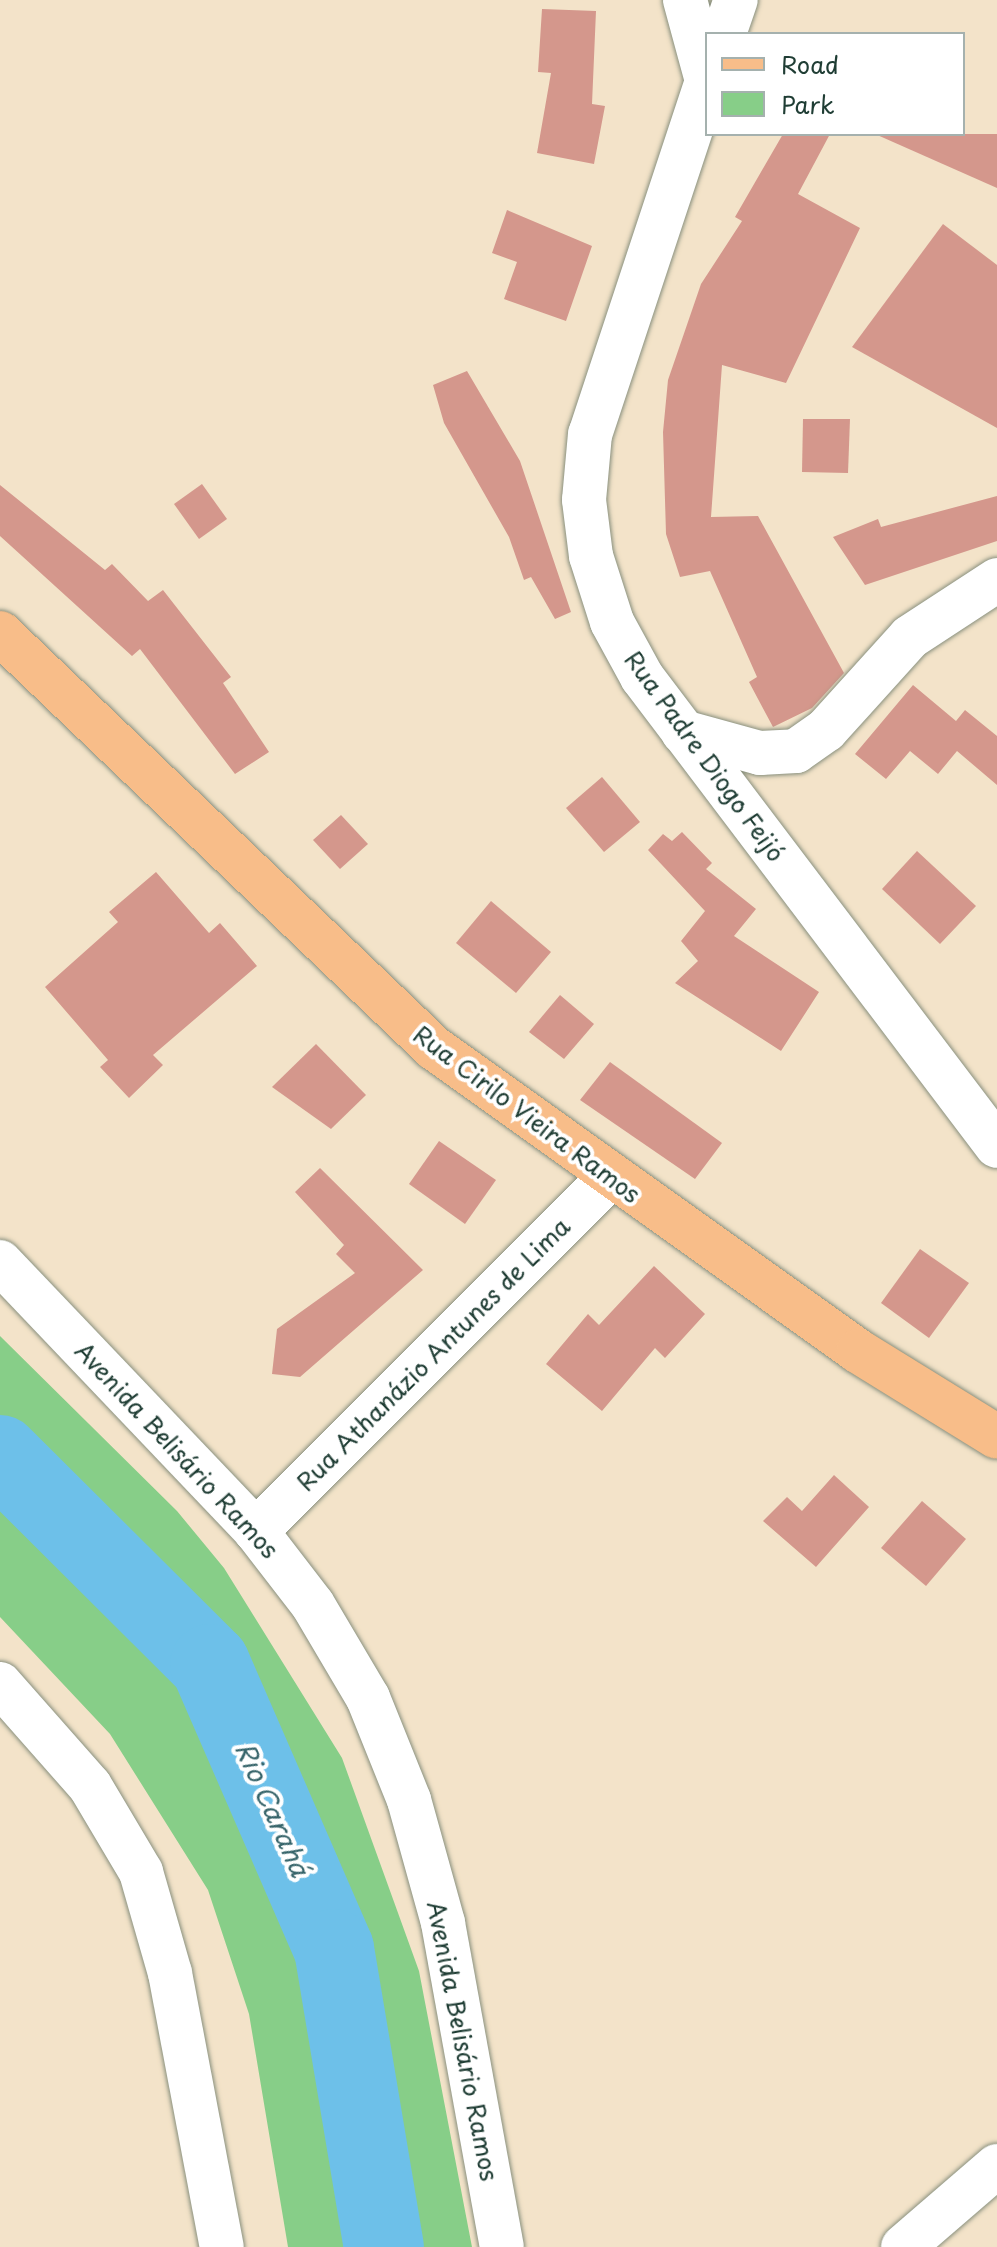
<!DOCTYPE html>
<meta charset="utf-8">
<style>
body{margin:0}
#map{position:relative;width:997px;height:2247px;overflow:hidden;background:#f3e3c9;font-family:"Playpen Sans",sans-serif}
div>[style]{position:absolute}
.green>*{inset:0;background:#87ce88}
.river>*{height:80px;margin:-40px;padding:0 40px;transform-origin:40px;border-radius:40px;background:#6dc0e9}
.building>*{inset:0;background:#d4978c}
.roads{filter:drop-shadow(0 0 2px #89907e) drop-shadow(0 0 2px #89907e)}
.minor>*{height:44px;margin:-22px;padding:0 22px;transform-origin:22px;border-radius:22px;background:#fff}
.major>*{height:44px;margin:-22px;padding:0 22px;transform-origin:22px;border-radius:22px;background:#f8bd89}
span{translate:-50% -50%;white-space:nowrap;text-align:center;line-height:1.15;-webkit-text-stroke:8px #fff;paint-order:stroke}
.street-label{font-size:24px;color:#1f3d34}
.water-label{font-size:26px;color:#36646a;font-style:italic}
.legend{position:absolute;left:705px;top:32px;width:260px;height:104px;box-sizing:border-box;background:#fff;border:2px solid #a5b1ae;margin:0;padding:10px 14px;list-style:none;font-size:24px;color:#1f3d34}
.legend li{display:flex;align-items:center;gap:16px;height:40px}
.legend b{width:40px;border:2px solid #a5b1ae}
</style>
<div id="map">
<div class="green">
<i style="clip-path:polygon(0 1336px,177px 1511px,224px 1568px,342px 1758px,419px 1971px,472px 2247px,288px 2247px,249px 2014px,208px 1890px,110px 1734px,0 1617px)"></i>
</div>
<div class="river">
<i style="left:0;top:1455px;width:296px;rotate:44.9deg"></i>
<i style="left:210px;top:1664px;width:311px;rotate:66.5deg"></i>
<i style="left:334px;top:1949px;width:302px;rotate:80.5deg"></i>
</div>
<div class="building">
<i style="clip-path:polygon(542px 9px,596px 11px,592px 104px,605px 106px,594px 164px,537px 153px,551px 73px,538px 72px)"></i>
<i style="clip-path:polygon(783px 134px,830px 134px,798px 194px,860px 228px,786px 383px,722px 365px,711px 517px,758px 516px,844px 673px,812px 708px,773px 727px,749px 682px,757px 677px,710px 571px,680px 577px,666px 534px,663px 432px,668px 380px,701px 284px,742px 221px,735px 217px)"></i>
<i style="clip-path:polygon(875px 134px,997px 134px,997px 188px)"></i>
<i style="clip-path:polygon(507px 210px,592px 246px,566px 321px,504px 299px,517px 262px,492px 253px)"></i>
<i style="clip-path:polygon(943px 224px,997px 265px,997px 428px,852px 347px)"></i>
<i style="clip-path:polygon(467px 371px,520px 461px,571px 612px,555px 619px,531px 577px,524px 580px,509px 537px,444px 423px,433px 385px)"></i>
<i style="clip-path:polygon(803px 419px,850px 419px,848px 473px,802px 472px)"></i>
<i style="clip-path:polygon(202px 484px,227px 519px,199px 539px,174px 504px)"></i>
<i style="clip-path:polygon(0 485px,105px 570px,112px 564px,148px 601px,163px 590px,231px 677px,223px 683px,269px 752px,235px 774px,140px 649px,132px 656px,0 536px)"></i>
<i style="clip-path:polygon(997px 496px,997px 541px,865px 585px,833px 537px,878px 519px,881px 527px)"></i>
<i style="clip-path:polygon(913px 685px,956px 721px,965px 710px,997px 736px,997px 785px,957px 751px,938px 774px,910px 751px,886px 779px,855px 754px)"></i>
<i style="clip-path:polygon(602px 777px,640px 822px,604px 852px,566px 808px)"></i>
<i style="clip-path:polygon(341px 815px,368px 844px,340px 869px,313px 840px)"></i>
<i style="clip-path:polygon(682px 832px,712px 863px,706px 869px,756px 909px,734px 936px,819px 992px,781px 1051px,675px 983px,698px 961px,681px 941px,705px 911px,648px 850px,663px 834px,672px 841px)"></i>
<i style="clip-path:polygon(917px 851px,976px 906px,940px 944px,882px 889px)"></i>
<i style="clip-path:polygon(156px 872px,209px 933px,220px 923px,257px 966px,153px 1055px,163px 1065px,129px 1098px,100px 1067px,108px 1060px,45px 987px,118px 922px,109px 912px)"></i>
<i style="clip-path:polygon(491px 901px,551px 952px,516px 993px,456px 943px)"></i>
<i style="clip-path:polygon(560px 995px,594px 1024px,564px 1059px,529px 1032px)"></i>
<i style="clip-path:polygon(316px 1044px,366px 1095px,331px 1129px,272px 1087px)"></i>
<i style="clip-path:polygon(610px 1062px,722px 1143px,695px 1179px,580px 1100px)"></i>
<i style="clip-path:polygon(439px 1141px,496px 1180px,465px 1224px,409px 1184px)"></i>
<i style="clip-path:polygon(320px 1168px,423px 1270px,300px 1377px,272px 1374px,277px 1329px,355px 1273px,336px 1254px,344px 1245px,295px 1192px)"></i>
<i style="clip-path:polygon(920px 1249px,969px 1283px,929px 1338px,881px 1303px)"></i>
<i style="clip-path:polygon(654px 1266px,705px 1314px,665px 1358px,655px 1348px,602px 1411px,546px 1364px,588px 1314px,599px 1325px)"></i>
<i style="clip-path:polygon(834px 1475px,869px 1507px,816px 1567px,763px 1521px,787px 1497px,802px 1511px)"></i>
<i style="clip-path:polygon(922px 1501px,966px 1539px,926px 1586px,881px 1548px)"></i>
</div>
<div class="roads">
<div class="minor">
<i style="left:685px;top:0;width:84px;rotate:74.8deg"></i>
<i style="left:724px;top:34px;width:36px;rotate:-71deg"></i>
<i style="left:707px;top:81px;width:372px;rotate:108.3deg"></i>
<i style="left:590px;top:434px;width:66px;rotate:95.2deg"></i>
<i style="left:584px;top:500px;width:56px;rotate:82.9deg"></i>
<i style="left:591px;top:556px;width:69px;rotate:72.3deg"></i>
<i style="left:612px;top:622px;width:63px;rotate:61.4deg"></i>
<i style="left:642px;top:677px;width:588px;rotate:52.88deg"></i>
<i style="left:683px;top:732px;width:80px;rotate:15.3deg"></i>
<i style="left:760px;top:753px;width:36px;rotate:-3deg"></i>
<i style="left:796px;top:751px;width:37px;rotate:-35deg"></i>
<i style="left:826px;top:730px;width:125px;rotate:-47.9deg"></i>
<i style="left:910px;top:637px;width:104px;rotate:-33.2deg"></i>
<i style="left:0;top:1262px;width:371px;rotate:46.4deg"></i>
<i style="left:256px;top:1531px;width:93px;rotate:52.4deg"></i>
<i style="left:313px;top:1605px;width:108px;rotate:59.4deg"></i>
<i style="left:368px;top:1698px;width:110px;rotate:68.1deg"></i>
<i style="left:409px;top:1800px;width:128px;rotate:74.5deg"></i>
<i style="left:443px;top:1923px;width:329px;rotate:79.7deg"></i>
<i style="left:256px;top:1531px;width:499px;rotate:-45deg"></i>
<i style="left:0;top:1684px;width:136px;rotate:48.6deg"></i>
<i style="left:90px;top:1786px;width:100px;rotate:59.3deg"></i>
<i style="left:141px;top:1872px;width:105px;rotate:74deg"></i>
<i style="left:170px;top:1973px;width:279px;rotate:79.3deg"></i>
<i style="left:903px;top:2247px;width:124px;rotate:-40.8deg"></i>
</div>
<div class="major">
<i style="left:0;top:633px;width:600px;rotate:43.72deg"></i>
<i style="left:434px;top:1048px;width:521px;rotate:35.55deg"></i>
<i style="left:858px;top:1351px;width:163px;rotate:31.7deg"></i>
</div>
</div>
<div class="street-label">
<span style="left:705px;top:756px;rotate:54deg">Rua Padre Diogo Feijó</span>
<span style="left:527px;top:1114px;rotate:37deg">Rua Cirilo Vieira Ramos</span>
<span style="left:433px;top:1354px;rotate:-45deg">Rua Athanázio Antunes de Lima</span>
<span style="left:177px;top:1450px;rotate:47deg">Avenida Belisário Ramos</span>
<span style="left:463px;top:2041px;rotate:79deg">Avenida Belisário Ramos</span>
</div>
<div class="water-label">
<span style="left:273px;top:1809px;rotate:66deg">Rio Carahá</span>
</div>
<ul class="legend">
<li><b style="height:10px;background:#f8bd89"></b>Road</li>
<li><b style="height:22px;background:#87ce88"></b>Park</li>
</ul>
</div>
